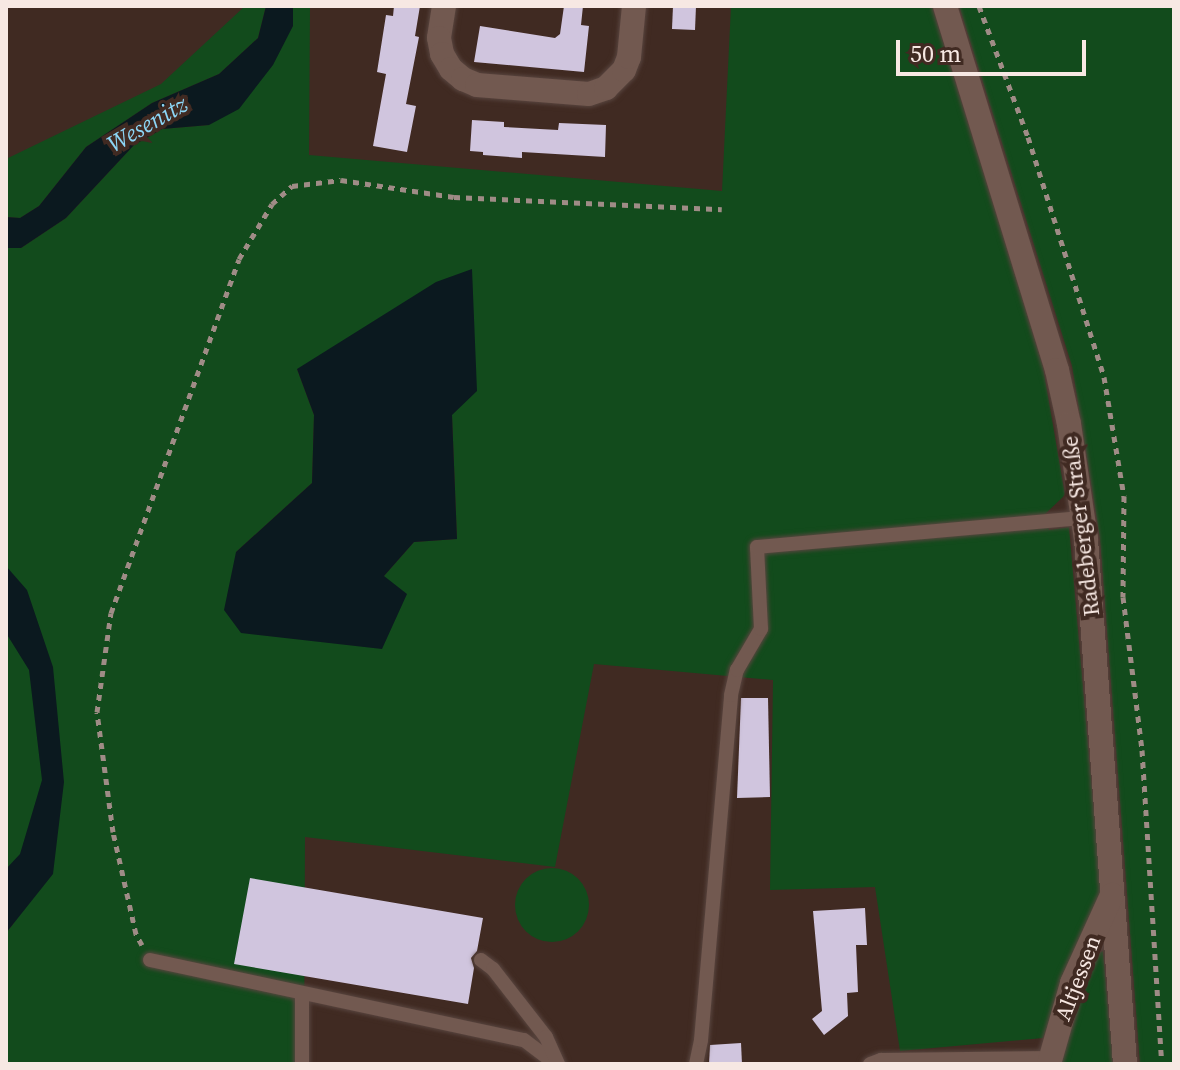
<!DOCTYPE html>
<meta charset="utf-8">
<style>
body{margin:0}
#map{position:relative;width:1180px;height:1070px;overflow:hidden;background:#402a22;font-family:"Source Serif 4",serif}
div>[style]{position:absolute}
.green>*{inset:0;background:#124b1c}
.round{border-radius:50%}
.water>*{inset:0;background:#0b191f}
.building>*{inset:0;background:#d0c5de}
.path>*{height:5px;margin-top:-2.5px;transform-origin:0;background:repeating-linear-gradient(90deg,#9f8c86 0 6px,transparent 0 12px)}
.roads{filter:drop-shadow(0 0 2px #58453f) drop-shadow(0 0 2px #58453f)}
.lane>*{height:14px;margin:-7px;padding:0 7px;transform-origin:7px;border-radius:7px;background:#725950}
.street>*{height:24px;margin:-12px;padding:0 12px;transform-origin:12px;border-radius:12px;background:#725950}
span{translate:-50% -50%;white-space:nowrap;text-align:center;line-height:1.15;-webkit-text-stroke:8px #402a22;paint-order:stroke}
.street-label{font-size:22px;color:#f7e8e3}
.water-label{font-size:24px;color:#8cd6f6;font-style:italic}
.frame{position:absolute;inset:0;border:8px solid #f7e8e3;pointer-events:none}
.scale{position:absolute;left:896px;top:40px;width:190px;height:36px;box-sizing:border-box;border:4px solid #f7e8e3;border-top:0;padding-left:10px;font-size:24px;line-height:28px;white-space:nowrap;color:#f7e8e3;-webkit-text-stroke:6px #402a22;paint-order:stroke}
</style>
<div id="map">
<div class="green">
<i style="clip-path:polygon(245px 6px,266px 6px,258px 38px,219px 74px,152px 103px,86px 147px,39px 206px,20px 218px,6px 217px,6px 159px,161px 84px)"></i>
<i style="clip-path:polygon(evenodd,293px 6px,310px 6px,309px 155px,722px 191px,731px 6px,932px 6px,1043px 367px,1065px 495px,1044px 515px,1049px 530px,1069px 527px,1101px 892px,1043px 1038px,900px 1051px,875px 887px,770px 890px,773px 680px,594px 664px,555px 867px,305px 837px,304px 1064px,6px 1064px,6px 933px,14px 923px,6px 920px,6px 248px,21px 248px,66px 218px,134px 145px,162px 129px,209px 125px,293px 26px,293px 6px,297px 369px,452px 415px,457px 539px,414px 542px,384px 576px,236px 552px,312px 483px,314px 415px,297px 369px)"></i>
<i style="clip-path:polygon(959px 6px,1174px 6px,1174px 1064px,1140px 1064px,1100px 539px,1072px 366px)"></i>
<i class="round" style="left:515px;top:868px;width:74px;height:74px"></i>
<i style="clip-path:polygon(1103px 951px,1113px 1064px,1058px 1064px,1093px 956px)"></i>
</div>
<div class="water">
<i style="clip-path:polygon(266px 6px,293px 6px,293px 26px,273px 65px,239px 109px,209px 125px,162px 129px,134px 145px,66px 218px,21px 248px,6px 248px,6px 217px,20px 218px,39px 206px,86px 147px,152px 103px,219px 74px,258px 38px)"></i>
<i style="clip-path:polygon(472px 269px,477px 391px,452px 415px,457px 539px,414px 542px,384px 576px,407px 594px,382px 649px,241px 633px,224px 610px,236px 552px,312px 483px,314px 415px,297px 369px,436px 282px)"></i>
<i style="clip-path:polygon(6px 566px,27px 590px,53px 667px,64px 782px,53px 874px,6px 933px,6px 869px,20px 854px,42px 780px,29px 670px,6px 633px)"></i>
</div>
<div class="building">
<i style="clip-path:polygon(394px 6px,420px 6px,415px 36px,419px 37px,406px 104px,416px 106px,407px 152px,373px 146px,386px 74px,377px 72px,386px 15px,393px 16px)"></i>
<i style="clip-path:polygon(564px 6px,583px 6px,581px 25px,589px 26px,584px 72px,474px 62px,480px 26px,555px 38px,560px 34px)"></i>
<i style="clip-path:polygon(673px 6px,696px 6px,695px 30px,672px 29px)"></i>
<i style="clip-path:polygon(472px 120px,504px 122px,504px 127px,558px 130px,559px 123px,606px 125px,605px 157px,522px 152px,522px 158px,483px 155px,483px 152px,470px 151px)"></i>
<i style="clip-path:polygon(741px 698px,768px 698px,770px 797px,737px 798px)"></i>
<i style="clip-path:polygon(250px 878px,483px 918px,477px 951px,471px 958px,474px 968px,468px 1004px,234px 964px)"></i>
<i style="clip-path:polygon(865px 908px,867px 945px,856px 945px,858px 992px,847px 993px,848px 1016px,824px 1035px,812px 1019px,822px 1011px,813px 911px)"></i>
<i style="clip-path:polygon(741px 1043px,742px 1064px,709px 1064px,710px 1045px)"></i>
</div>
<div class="path">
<i style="left:979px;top:6px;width:140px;rotate:69.5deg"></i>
<i style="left:1028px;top:137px;width:252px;rotate:72.4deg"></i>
<i style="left:1104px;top:377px;width:121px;rotate:80.5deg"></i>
<i style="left:1124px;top:496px;width:101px;rotate:90.6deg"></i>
<i style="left:1123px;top:597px;width:154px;rotate:82.9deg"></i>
<i style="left:1142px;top:750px;width:315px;rotate:86.4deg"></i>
<i style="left:142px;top:945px;width:13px;rotate:-119deg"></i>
<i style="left:136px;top:934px;width:105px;rotate:-102.7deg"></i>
<i style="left:113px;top:832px;width:121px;rotate:-97.6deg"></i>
<i style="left:97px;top:712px;width:100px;rotate:-82deg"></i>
<i style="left:111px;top:613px;width:376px;rotate:-70.1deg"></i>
<i style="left:239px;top:259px;width:64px;rotate:-59deg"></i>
<i style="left:272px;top:204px;width:27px;rotate:-42deg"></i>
<i style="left:292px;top:186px;width:49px;rotate:-7deg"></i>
<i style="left:341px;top:180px;width:114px;rotate:8.6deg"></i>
<i style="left:454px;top:197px;width:268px;rotate:2.6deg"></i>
</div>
<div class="roads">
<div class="lane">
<i style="left:150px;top:960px;width:382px;rotate:12.1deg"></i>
<i style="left:524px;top:1040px;width:40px;rotate:37deg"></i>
<i style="left:481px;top:960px;width:15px;rotate:37deg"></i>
<i style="left:493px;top:969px;width:86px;rotate:52.1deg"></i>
<i style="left:546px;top:1037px;width:30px;rotate:66deg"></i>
<i style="left:302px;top:1064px;width:70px;rotate:-90deg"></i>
<i style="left:696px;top:1064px;width:25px;rotate:-78deg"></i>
<i style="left:701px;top:1040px;width:346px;rotate:-85deg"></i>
<i style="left:731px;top:695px;width:26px;rotate:-77deg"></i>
<i style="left:737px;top:670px;width:48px;rotate:-59.7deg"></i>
<i style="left:761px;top:629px;width:82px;rotate:-92.8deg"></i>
<i style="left:757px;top:547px;width:327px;rotate:-5.1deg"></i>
<i style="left:870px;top:1064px;width:12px;rotate:-20deg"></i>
<i style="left:881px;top:1060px;width:169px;rotate:-0.7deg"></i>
</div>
<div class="street">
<i style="left:444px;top:6px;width:32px;rotate:99deg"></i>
<i style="left:439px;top:38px;width:16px;rotate:79deg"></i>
<i style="left:442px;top:54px;width:17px;rotate:59deg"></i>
<i style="left:451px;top:69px;width:16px;rotate:40deg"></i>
<i style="left:463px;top:79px;width:15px;rotate:23deg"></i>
<i style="left:477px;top:85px;width:112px;rotate:4.6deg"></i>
<i style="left:589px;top:94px;width:18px;rotate:-19deg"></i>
<i style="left:606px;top:88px;width:25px;rotate:-45deg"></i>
<i style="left:624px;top:70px;width:14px;rotate:-69deg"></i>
<i style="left:629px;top:57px;width:51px;rotate:-84.4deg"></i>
<i style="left:945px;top:6px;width:381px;rotate:72.9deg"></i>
<i style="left:1057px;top:370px;width:55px;rotate:77.5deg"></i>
<i style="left:1069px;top:424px;width:116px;rotate:81.6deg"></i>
<i style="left:1086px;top:539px;width:526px;rotate:85.75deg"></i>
<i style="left:1049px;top:1064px;width:84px;rotate:-74.1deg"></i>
<i style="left:1072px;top:983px;width:97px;rotate:-65.6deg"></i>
</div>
</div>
<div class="street-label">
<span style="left:1081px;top:526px;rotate:-97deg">Radeberger Straße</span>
<span style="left:1078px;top:978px;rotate:-69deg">Altjessen</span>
</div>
<div class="water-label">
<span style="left:147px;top:124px;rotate:-30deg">Wesenitz</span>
</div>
<div class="frame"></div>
<div class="scale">50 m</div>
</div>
